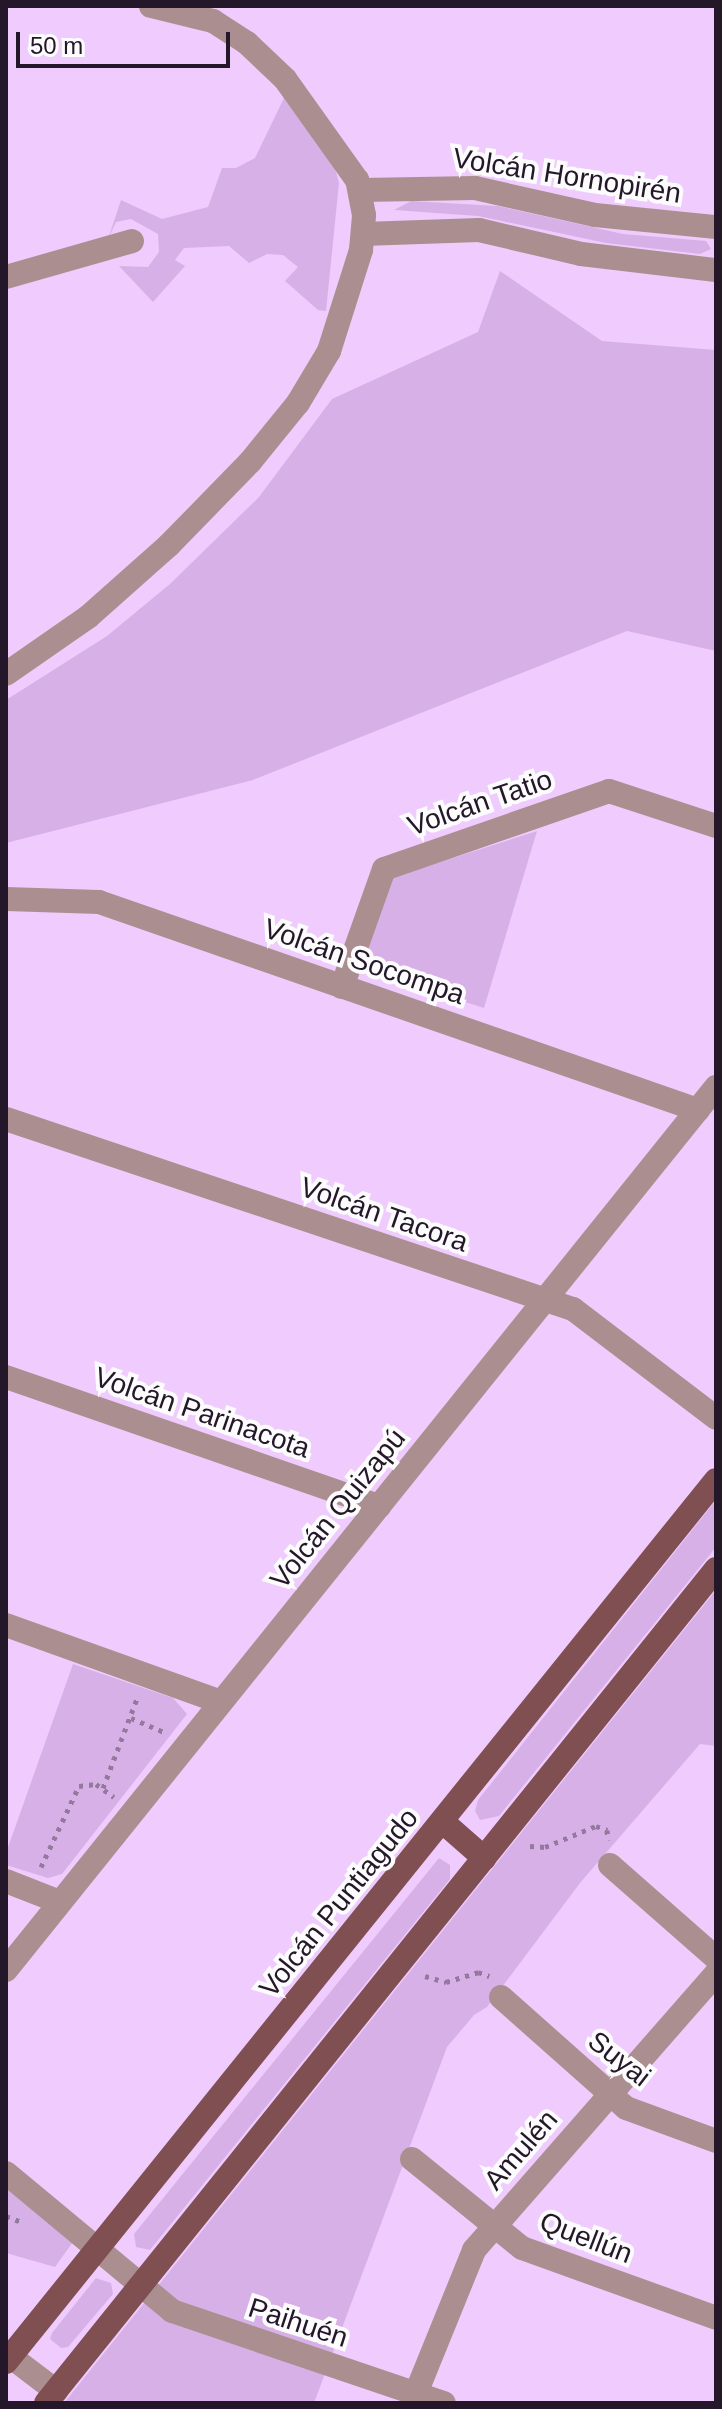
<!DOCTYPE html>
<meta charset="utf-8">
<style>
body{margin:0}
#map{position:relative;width:722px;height:2409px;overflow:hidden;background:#efccfd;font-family:Arial,sans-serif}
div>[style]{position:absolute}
.green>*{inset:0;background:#d8b0e8}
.path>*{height:5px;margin-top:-2.5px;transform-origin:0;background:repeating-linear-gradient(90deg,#937a9d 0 4px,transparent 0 10px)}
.minor>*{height:24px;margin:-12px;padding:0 12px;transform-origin:12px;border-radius:12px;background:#ab8f90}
.major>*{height:24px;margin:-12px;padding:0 12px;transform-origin:12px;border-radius:12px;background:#7f4f52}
span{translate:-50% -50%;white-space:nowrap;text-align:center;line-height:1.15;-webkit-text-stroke:8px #fcfcfc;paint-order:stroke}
.street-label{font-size:28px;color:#241729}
.frame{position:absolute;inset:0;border:8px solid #241729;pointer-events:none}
.scale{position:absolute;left:16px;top:32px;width:214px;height:36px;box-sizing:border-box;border:4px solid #241729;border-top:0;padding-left:10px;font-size:24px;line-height:28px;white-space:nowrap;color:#241729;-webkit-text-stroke:6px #fcfcfc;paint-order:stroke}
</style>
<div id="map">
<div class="green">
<i style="clip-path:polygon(284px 98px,335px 168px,339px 183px,326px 311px,318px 310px,285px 281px,298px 267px,283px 255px,267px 254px,249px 263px,229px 246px,184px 248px,175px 260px,185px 266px,153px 302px,119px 266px,148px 267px,159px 252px,158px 234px,131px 219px,116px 222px,108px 239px,121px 200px,162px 219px,208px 207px,222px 168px,236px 168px,255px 158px)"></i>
<i style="clip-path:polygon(411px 201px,498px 206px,623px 234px,706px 241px,711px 249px,700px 254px,606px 243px,478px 216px,394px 210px)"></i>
<i style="clip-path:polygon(500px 271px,602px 341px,716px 350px,716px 651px,627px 631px,253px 780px,6px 843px,6px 700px,107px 636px,170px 584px,259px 497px,332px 399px,478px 332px)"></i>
<i style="clip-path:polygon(537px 831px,484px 1008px,359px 968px,387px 879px)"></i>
<i style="clip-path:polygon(716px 1500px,716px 1547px,499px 1816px,480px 1820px,475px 1811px,478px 1800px)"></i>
<i style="clip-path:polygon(716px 1590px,716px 1746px,700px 1744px,580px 1883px,487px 2007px,474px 2015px,447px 2047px,314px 2403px,64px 2403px)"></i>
<i style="clip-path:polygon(73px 1664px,173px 1698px,187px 1714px,62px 1874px,48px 1878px,6px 1865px,6px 1853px)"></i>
<i style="clip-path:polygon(439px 1858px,450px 1865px,450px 1879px,150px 2250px,136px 2247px,134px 2234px)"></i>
<i style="clip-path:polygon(6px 2188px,73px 2242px,55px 2267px,6px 2253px)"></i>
<i style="clip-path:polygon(96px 2278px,111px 2283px,113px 2294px,68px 2347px,61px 2348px,50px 2339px,52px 2333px)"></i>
</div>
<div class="path">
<i style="left:131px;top:1718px;width:39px;rotate:23deg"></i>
<i style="left:103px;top:1788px;width:98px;rotate:-69.2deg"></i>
<i style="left:530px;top:1846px;width:15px;rotate:4deg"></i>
<i style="left:545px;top:1847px;width:55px;rotate:-22.4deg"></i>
<i style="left:596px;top:1826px;width:12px;rotate:20deg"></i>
<i style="left:607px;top:1830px;width:10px;rotate:84deg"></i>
<i style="left:41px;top:1867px;width:89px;rotate:-64.9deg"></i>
<i style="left:79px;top:1786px;width:17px;rotate:-7deg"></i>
<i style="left:96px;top:1784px;width:22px;rotate:36deg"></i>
<i style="left:425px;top:1976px;width:22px;rotate:16deg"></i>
<i style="left:446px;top:1982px;width:34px;rotate:-17deg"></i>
<i style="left:478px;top:1972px;width:12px;rotate:20deg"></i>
<i style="left:6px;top:2216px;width:17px;rotate:21deg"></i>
</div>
<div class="minor">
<i style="left:361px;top:190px;width:114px;rotate:-1deg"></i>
<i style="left:475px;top:188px;width:123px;rotate:12.7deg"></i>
<i style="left:595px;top:215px;width:122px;rotate:5.7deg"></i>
<i style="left:363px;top:234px;width:116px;rotate:-2deg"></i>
<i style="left:479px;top:230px;width:105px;rotate:13.2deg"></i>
<i style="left:581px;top:254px;width:136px;rotate:6.8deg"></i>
<i style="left:6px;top:277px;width:131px;rotate:-15.9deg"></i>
<i style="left:6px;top:674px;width:100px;rotate:-34.8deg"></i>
<i style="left:88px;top:617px;width:108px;rotate:-41.6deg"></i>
<i style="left:169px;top:545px;width:116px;rotate:-45.7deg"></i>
<i style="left:250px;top:462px;width:76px;rotate:-50.9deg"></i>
<i style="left:298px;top:403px;width:61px;rotate:-59.2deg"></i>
<i style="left:329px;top:351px;width:106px;rotate:-72.4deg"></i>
<i style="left:361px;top:250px;width:35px;rotate:-85deg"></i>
<i style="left:364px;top:215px;width:36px;rotate:-101deg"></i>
<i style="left:357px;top:180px;width:124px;rotate:-125.5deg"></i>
<i style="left:285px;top:79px;width:52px;rotate:-136.5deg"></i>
<i style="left:247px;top:43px;width:40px;rotate:-147.1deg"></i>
<i style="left:213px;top:21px;width:64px;rotate:-166.4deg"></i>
<i style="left:6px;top:899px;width:93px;rotate:1.8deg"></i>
<i style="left:99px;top:902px;width:634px;rotate:19.15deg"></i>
<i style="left:342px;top:987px;width:125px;rotate:-70.4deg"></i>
<i style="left:384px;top:869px;width:238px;rotate:-19.1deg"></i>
<i style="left:609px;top:791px;width:113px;rotate:18.1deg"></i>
<i style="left:6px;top:1119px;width:598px;rotate:18.53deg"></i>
<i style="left:573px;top:1309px;width:180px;rotate:37.3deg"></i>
<i style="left:6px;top:1377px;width:395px;rotate:19.1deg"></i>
<i style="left:6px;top:1625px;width:228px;rotate:19.7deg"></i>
<i style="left:610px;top:1865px;width:141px;rotate:41.3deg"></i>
<i style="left:6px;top:1881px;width:58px;rotate:21.3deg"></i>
<i style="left:6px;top:1970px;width:1133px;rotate:-51.2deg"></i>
<i style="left:501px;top:1997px;width:167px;rotate:41.6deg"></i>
<i style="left:626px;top:2108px;width:96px;rotate:20.1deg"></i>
<i style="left:412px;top:2159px;width:141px;rotate:39deg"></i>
<i style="left:522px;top:2248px;width:206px;rotate:19.8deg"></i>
<i style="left:6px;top:2173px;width:216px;rotate:39.7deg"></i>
<i style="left:172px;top:2311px;width:287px;rotate:18.7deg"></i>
<i style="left:6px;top:2353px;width:63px;rotate:37.2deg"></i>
<i style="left:412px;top:2403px;width:165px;rotate:-67.9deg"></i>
<i style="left:474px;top:2250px;width:367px;rotate:-48.8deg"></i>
</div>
<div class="major">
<i style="left:443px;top:1822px;width:55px;rotate:41.3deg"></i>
<i style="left:6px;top:2362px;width:1132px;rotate:-51.17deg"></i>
<i style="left:46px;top:2403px;width:1070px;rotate:-51.22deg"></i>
</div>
<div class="street-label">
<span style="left:567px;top:176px;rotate:9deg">Volcán Hornopirén</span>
<span style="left:480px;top:803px;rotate:-19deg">Volcán Tatio</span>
<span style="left:364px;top:962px;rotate:19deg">Volcán Socompa</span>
<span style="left:384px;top:1215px;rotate:19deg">Volcán Tacora</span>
<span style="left:202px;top:1413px;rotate:19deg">Volcán Parinacota</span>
<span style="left:338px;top:1509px;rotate:-51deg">Volcán Quizapú</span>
<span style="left:339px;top:1903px;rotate:-51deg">Volcán Puntiagudo</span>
<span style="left:619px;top:2059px;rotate:38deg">Suyai</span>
<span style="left:521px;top:2150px;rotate:-49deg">Amulén</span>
<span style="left:586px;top:2238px;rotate:21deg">Quellún</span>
<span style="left:298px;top:2323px;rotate:18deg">Paihuén</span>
</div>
<div class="frame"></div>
<div class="scale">50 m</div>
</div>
